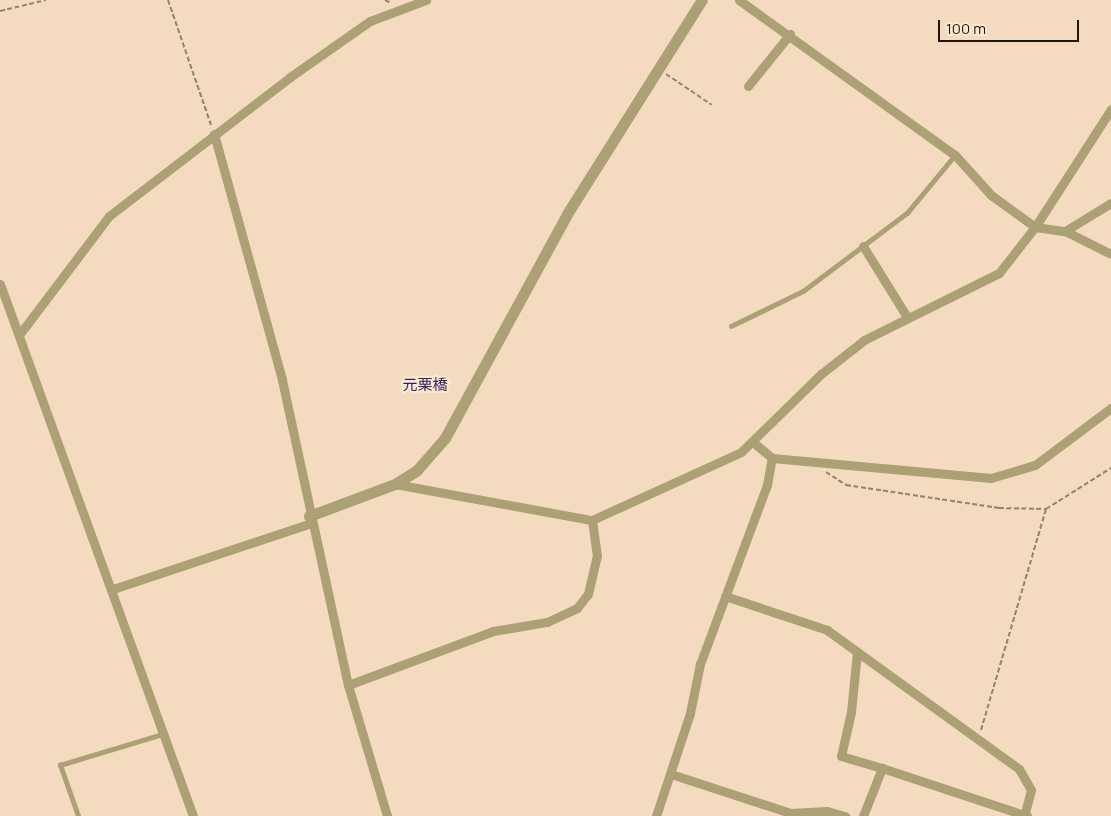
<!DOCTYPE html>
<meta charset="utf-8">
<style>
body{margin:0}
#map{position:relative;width:1111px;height:816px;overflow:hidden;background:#f4dabf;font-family:Manrope,"Noto Sans JP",sans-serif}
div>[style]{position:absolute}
.path>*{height:2px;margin-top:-1px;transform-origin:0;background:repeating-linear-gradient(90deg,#93806e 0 5px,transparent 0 7.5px)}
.service>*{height:4.5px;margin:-2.25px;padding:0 2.25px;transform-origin:2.25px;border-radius:2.25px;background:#aca075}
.minor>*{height:9px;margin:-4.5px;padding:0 4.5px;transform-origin:4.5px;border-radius:4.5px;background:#aca075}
.tertiary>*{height:11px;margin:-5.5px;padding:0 5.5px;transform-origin:5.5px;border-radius:5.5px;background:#aca075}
span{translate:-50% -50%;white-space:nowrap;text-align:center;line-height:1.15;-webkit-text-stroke:4px #fde8d2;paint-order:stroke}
.quarter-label{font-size:15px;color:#31245e}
.scale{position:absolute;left:938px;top:20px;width:141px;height:22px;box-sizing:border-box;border:2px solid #1f150c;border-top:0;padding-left:6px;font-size:15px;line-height:18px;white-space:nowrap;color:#1f150c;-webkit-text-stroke:4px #fde8d2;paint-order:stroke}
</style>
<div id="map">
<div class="path">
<i style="left:168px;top:0;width:132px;rotate:71deg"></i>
<i style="left:385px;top:0;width:7px;rotate:27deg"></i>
<i style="left:0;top:11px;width:47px;rotate:-13.4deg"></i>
<i style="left:666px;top:74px;width:55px;rotate:34deg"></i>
<i style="left:826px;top:472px;width:24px;rotate:33deg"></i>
<i style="left:846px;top:485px;width:155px;rotate:8.5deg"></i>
<i style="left:999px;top:508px;width:47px;rotate:1.2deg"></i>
<i style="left:1046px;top:509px;width:77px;rotate:-32.2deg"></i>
<i style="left:981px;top:730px;width:230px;rotate:-73.6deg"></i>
</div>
<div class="service">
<i style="left:731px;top:326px;width:80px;rotate:-25.9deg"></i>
<i style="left:803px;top:291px;width:130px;rotate:-36.9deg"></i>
<i style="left:907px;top:213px;width:75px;rotate:-50.4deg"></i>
<i style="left:78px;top:816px;width:54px;rotate:-109.4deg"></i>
<i style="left:60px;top:765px;width:108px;rotate:-16.8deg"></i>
</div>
<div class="minor">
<i style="left:739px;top:0;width:266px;rotate:35.7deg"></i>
<i style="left:955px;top:155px;width:54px;rotate:48deg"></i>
<i style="left:991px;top:195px;width:54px;rotate:36deg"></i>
<i style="left:1035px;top:227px;width:30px;rotate:8deg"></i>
<i style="left:1065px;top:231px;width:51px;rotate:26.6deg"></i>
<i style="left:748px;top:86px;width:67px;rotate:-51.1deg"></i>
<i style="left:214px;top:134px;width:255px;rotate:74.5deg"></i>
<i style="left:282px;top:380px;width:312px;rotate:77.8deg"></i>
<i style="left:348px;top:685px;width:137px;rotate:73.4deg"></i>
<i style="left:1065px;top:231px;width:54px;rotate:-31.3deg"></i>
<i style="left:863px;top:246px;width:84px;rotate:58.2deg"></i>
<i style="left:0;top:284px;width:566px;rotate:70.06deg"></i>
<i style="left:19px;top:335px;width:149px;rotate:-52.9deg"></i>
<i style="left:109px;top:216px;width:228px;rotate:-37.5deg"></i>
<i style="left:290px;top:77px;width:98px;rotate:-35deg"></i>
<i style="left:370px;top:21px;width:60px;rotate:-20.6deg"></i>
<i style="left:772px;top:458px;width:220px;rotate:5.2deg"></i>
<i style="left:991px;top:478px;width:46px;rotate:-16.5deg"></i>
<i style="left:1035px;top:465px;width:95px;rotate:-36.9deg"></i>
<i style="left:395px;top:484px;width:200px;rotate:10.4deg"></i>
<i style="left:592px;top:520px;width:164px;rotate:-24.5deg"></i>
<i style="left:741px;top:452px;width:112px;rotate:-44.3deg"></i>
<i style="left:821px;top:374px;width:55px;rotate:-38.3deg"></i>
<i style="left:864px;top:340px;width:151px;rotate:-26.4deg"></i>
<i style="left:999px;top:273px;width:58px;rotate:-52deg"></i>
<i style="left:1035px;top:227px;width:140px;rotate:-57.2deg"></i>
<i style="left:113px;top:589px;width:209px;rotate:-18.4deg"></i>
<i style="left:725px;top:596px;width:108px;rotate:18.4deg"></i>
<i style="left:827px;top:630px;width:237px;rotate:35.9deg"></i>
<i style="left:1019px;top:769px;width:24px;rotate:60deg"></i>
<i style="left:1031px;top:790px;width:27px;rotate:105deg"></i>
<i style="left:857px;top:652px;width:60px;rotate:95.7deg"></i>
<i style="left:851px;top:712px;width:45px;rotate:102.8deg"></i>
<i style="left:841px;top:756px;width:43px;rotate:16.3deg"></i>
<i style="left:348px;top:685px;width:155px;rotate:-20.4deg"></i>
<i style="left:493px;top:631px;width:55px;rotate:-9.5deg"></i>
<i style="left:547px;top:622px;width:33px;rotate:-25deg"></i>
<i style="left:577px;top:608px;width:18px;rotate:-52deg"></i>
<i style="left:588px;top:594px;width:39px;rotate:-77deg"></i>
<i style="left:597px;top:556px;width:36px;rotate:-98deg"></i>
<i style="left:671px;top:774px;width:125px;rotate:18.1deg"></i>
<i style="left:790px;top:813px;width:37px;rotate:-3deg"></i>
<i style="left:827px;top:811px;width:19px;rotate:16deg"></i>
<i style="left:656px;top:816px;width:108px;rotate:-71.7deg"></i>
<i style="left:690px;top:713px;width:50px;rotate:-78.5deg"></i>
<i style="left:700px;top:664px;width:191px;rotate:-69.5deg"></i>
<i style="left:767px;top:485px;width:27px;rotate:-80deg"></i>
<i style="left:772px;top:458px;width:25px;rotate:-140deg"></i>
<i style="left:863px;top:816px;width:52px;rotate:-68.4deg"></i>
<i style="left:882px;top:768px;width:153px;rotate:18.3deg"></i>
</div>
<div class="tertiary">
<i style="left:309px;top:516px;width:92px;rotate:-20.4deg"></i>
<i style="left:395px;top:484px;width:26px;rotate:-32deg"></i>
<i style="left:417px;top:470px;width:43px;rotate:-48.8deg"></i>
<i style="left:445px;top:438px;width:255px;rotate:-61.4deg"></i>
<i style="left:567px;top:214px;width:253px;rotate:-57.8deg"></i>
</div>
<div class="quarter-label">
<span style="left:425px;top:385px">元栗橋</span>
</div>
<div class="scale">100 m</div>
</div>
